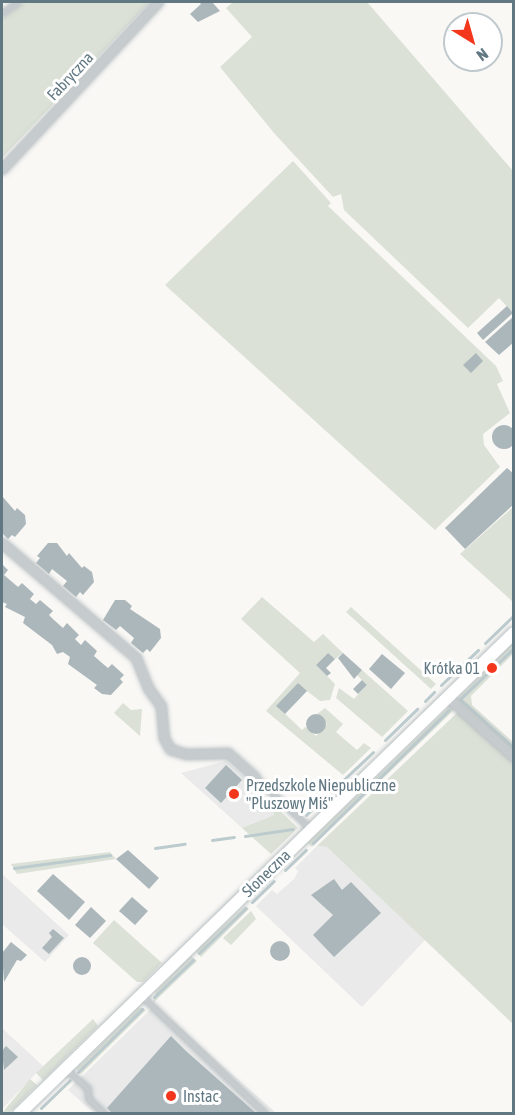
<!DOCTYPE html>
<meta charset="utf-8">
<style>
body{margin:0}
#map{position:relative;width:515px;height:1115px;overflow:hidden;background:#f9f8f5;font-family:"Asap Condensed",sans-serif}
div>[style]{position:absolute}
.built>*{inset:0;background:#e9eae9}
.green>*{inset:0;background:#dbe1d6}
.stream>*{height:3px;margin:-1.5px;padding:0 1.5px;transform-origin:1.5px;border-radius:1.5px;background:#bccbce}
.building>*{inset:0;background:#acb7bb}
.round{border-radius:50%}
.roads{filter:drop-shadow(0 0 2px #b8bfc2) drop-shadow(0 0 2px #b8bfc2)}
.service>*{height:4.5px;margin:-2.25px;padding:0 2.25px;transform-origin:2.25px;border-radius:2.25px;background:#c6cbce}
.minor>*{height:9px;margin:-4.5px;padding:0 4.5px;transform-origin:4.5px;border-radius:4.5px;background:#c6cbce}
.secondary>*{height:12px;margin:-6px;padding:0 6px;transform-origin:6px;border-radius:6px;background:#fff}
.dots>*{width:16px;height:16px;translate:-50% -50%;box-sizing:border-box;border:3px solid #fff;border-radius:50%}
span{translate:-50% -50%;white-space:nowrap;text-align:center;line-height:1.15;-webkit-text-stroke:6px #fff;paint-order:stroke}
.street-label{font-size:16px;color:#617883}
.poi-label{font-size:16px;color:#617883}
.right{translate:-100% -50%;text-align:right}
.left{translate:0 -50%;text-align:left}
.frame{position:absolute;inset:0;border:3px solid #617883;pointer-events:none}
.north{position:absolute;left:443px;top:12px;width:60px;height:60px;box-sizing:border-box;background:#fff;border:2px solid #c0c9cd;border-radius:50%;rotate:143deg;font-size:16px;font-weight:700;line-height:24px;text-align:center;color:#617883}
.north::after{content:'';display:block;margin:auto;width:21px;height:27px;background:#f2371c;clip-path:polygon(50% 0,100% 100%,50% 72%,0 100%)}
</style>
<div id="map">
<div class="built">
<i style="clip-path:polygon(226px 761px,249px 781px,245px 786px,249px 790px,253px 785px,268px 799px,274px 815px,242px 828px,181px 773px)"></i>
<i style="clip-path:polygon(317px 846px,327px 847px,427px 938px,362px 1007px,256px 906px,272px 890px,277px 894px,295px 878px,298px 871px,295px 868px)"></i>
<i style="clip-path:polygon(2px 874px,69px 935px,45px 962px,2px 924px)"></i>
<i style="clip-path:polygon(155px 1005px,276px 1113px,94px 1113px,68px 1090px)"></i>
<i style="clip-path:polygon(2px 1028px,43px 1066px,2px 1109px)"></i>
</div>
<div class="green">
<i style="clip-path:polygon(24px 2px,150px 2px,2px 158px,2px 18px)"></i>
<i style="clip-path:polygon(233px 2px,367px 2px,513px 171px,513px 313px,499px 298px,468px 328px,344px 210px,341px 194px,333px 197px,274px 133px,220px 67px,252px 37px,226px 8px)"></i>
<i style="clip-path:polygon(293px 161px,331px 203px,328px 206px,496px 366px,503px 381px,497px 384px,510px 413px,483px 434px,484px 445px,500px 467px,435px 530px,165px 285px)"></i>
<i style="clip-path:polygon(513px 507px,513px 602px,460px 554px)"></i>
<i style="clip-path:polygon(262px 597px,314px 642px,323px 634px,343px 653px,335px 659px,328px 653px,316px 665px,335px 684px,330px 700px,320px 701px,307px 691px,277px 706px,302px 730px,305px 727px,316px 736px,327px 724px,317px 714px,325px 708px,343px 724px,336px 732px,357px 750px,364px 743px,371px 748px,343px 775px,266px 711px,300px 673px,241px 619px)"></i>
<i style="clip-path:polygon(351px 607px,436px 684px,431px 689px,346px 612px)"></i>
<i style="clip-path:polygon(513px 643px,513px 654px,471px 696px,472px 705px,513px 742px,513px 754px,458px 703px,458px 698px,486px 670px,491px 674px,497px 667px,494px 662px)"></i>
<i style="clip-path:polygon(362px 670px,408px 711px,382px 737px,336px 698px,339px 688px,354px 699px,367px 685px,357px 675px)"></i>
<i style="clip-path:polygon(123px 703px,131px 710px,142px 709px,140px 736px,114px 713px)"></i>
<i style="clip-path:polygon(450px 706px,455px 709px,312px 847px,308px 843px)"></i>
<i style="clip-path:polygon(458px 712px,513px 762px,513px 1024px,327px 847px,317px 846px)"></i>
<i style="clip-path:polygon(276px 807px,298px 828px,271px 854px,242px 828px,274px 815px,272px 808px)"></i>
<i style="clip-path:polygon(110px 852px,116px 859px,17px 874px,11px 864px)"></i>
<i style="clip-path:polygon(245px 906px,249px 909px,201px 957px,196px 952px,199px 948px)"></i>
<i style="clip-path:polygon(251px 911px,256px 919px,231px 945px,223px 938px)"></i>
<i style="clip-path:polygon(114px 920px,162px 963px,143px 982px,137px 982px,93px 943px)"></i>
<i style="clip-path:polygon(191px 956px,197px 961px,153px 1003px,156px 991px)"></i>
<i style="clip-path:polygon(139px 1007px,146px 1010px,81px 1074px,76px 1069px)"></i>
<i style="clip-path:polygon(93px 1019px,98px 1026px,43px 1080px,36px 1073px)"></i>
<i style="clip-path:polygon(30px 1079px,37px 1085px,9px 1113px,2px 1113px)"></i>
</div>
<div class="stream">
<i style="left:485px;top:643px;width:40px;rotate:-44deg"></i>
<i style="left:514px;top:648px;width:74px;rotate:136.6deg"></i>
<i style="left:460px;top:699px;width:73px;rotate:42.2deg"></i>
<i style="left:441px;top:685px;width:51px;rotate:-43.4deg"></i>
<i style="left:425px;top:701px;width:13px;rotate:-45deg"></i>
<i style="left:385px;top:740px;width:45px;rotate:-44.1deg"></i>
<i style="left:306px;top:815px;width:92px;rotate:-43.2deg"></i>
<i style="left:245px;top:836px;width:48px;rotate:-8.5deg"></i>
<i style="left:212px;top:840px;width:22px;rotate:-8deg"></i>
<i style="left:313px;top:843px;width:190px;rotate:-44.4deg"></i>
<i style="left:155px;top:848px;width:30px;rotate:-8deg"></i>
<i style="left:14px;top:868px;width:97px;rotate:-7.7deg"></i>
<i style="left:285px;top:870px;width:29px;rotate:-44deg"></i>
<i style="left:252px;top:902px;width:30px;rotate:-44deg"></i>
<i style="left:199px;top:953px;width:65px;rotate:-43.8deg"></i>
<i style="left:154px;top:997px;width:54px;rotate:-43.5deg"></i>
<i style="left:78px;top:1072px;width:90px;rotate:-44.5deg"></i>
<i style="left:41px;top:1108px;width:40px;rotate:-44deg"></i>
</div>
<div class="building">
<i style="clip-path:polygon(199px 2px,212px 2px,220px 11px,198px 22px,190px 14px,201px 4px)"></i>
<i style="clip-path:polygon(507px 306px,513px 313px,483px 340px,477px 333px)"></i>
<i style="clip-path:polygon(514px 316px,514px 342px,499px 355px,485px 342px)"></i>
<i style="clip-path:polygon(476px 353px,483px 361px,471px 373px,463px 365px)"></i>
<i class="round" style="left:492px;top:425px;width:24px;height:24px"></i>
<i style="clip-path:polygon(507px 468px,514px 474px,513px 505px,465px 549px,445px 528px)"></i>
<i style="clip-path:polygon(2px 496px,15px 511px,17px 508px,25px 515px,26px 524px,15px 537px,12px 535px,8px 539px,2px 533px)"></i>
<i style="clip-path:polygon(48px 543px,57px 543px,67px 556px,69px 553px,82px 568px,84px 566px,92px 572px,94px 582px,83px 595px,80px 592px,76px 597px,63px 586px,67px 581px,52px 569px,49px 574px,36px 563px,40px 558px,37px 556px)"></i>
<i style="clip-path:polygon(2px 564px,8px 570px,4px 575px,18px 587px,22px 583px,34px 594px,30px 599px,36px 604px,40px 600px,53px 611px,49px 615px,54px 620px,63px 628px,67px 623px,79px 635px,75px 639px,81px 645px,85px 640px,97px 651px,94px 656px,102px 663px,108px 668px,112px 664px,124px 675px,120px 679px,123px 682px,111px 695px,102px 694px,94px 688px,97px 685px,68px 664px,70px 657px,63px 652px,57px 654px,52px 645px,23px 623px,25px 617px,5px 607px,7px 604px,2px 602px)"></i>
<i style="clip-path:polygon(115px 600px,125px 600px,132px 606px,130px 609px,160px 629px,161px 638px,150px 652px,147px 649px,143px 653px,131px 643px,134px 638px,120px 626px,116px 630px,103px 620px)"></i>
<i style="clip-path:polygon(328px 653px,335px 659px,326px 668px,331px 673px,327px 676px,316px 665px)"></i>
<i style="clip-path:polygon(343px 653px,362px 670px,354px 679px,338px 658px)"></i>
<i style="clip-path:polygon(382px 654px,405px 673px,391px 689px,369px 669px)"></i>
<i style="clip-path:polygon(362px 680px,367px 685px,358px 694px,353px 689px)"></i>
<i style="clip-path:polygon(298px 683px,307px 691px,285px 714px,276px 706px)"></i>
<i class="round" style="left:306px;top:714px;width:20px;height:20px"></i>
<i style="clip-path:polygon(226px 765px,242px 780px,221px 803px,205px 788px)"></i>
<i style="clip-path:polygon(128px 850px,159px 878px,149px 889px,116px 859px)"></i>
<i style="clip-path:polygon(53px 874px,85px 902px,69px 920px,37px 891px)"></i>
<i style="clip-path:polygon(334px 879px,342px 890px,351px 882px,381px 913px,334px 957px,313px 935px,333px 915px,311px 895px)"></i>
<i style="clip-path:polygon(132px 897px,148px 911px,135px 925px,119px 911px)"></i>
<i style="clip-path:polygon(91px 907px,106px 921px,90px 938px,75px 925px)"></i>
<i style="clip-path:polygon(53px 929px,64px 938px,49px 954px,42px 948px,52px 937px,49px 933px)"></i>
<i class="round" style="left:270px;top:941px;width:20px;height:20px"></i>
<i style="clip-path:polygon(11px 942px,27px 955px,21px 961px,17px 960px,4px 982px,2px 953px)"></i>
<i class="round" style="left:73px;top:957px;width:18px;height:18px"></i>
<i style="clip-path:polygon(171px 1036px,186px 1051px,257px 1114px,113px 1114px,107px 1108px)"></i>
<i style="clip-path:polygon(6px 1046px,18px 1057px,4px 1070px,2px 1051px)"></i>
</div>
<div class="roads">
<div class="service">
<i style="left:2px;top:13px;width:19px;rotate:-35deg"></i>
<i style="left:255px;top:777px;width:75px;rotate:42.8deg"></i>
<i style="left:142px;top:996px;width:171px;rotate:43.6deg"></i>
<i style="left:67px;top:1070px;width:28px;rotate:41deg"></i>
<i style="left:88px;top:1088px;width:11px;rotate:85deg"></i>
<i style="left:89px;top:1099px;width:22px;rotate:43deg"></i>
</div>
<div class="minor">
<i style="left:2px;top:169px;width:229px;rotate:-47deg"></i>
<i style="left:2px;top:543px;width:177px;rotate:40.6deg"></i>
<i style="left:136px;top:658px;width:32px;rotate:68deg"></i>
<i style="left:148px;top:688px;width:22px;rotate:54deg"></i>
<i style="left:161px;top:706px;width:32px;rotate:85deg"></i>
<i style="left:164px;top:738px;width:13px;rotate:61deg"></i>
<i style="left:170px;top:749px;width:17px;rotate:17deg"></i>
<i style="left:186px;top:754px;width:42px;rotate:-1.4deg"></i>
<i style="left:228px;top:753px;width:36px;rotate:42deg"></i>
<i style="left:447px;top:697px;width:90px;rotate:41.8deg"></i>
</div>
<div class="secondary">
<i style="left:19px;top:1114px;width:690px;rotate:-44.18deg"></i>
</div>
</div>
<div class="dots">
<i style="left:492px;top:668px;background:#f2371c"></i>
<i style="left:234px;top:794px;background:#f2371c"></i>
<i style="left:171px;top:1096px;background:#f2371c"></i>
</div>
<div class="street-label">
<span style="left:70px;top:76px;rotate:-47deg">Fabryczna</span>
<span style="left:266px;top:873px;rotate:-44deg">Słoneczna</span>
</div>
<div class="poi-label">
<span class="right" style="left:480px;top:668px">Krótka 01</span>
<span class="left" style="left:246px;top:794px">Przedszkole Niepubliczne<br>"Pluszowy Miś"</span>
<span class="left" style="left:183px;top:1096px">Instac</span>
</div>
<div class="frame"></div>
<div class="north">N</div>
</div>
